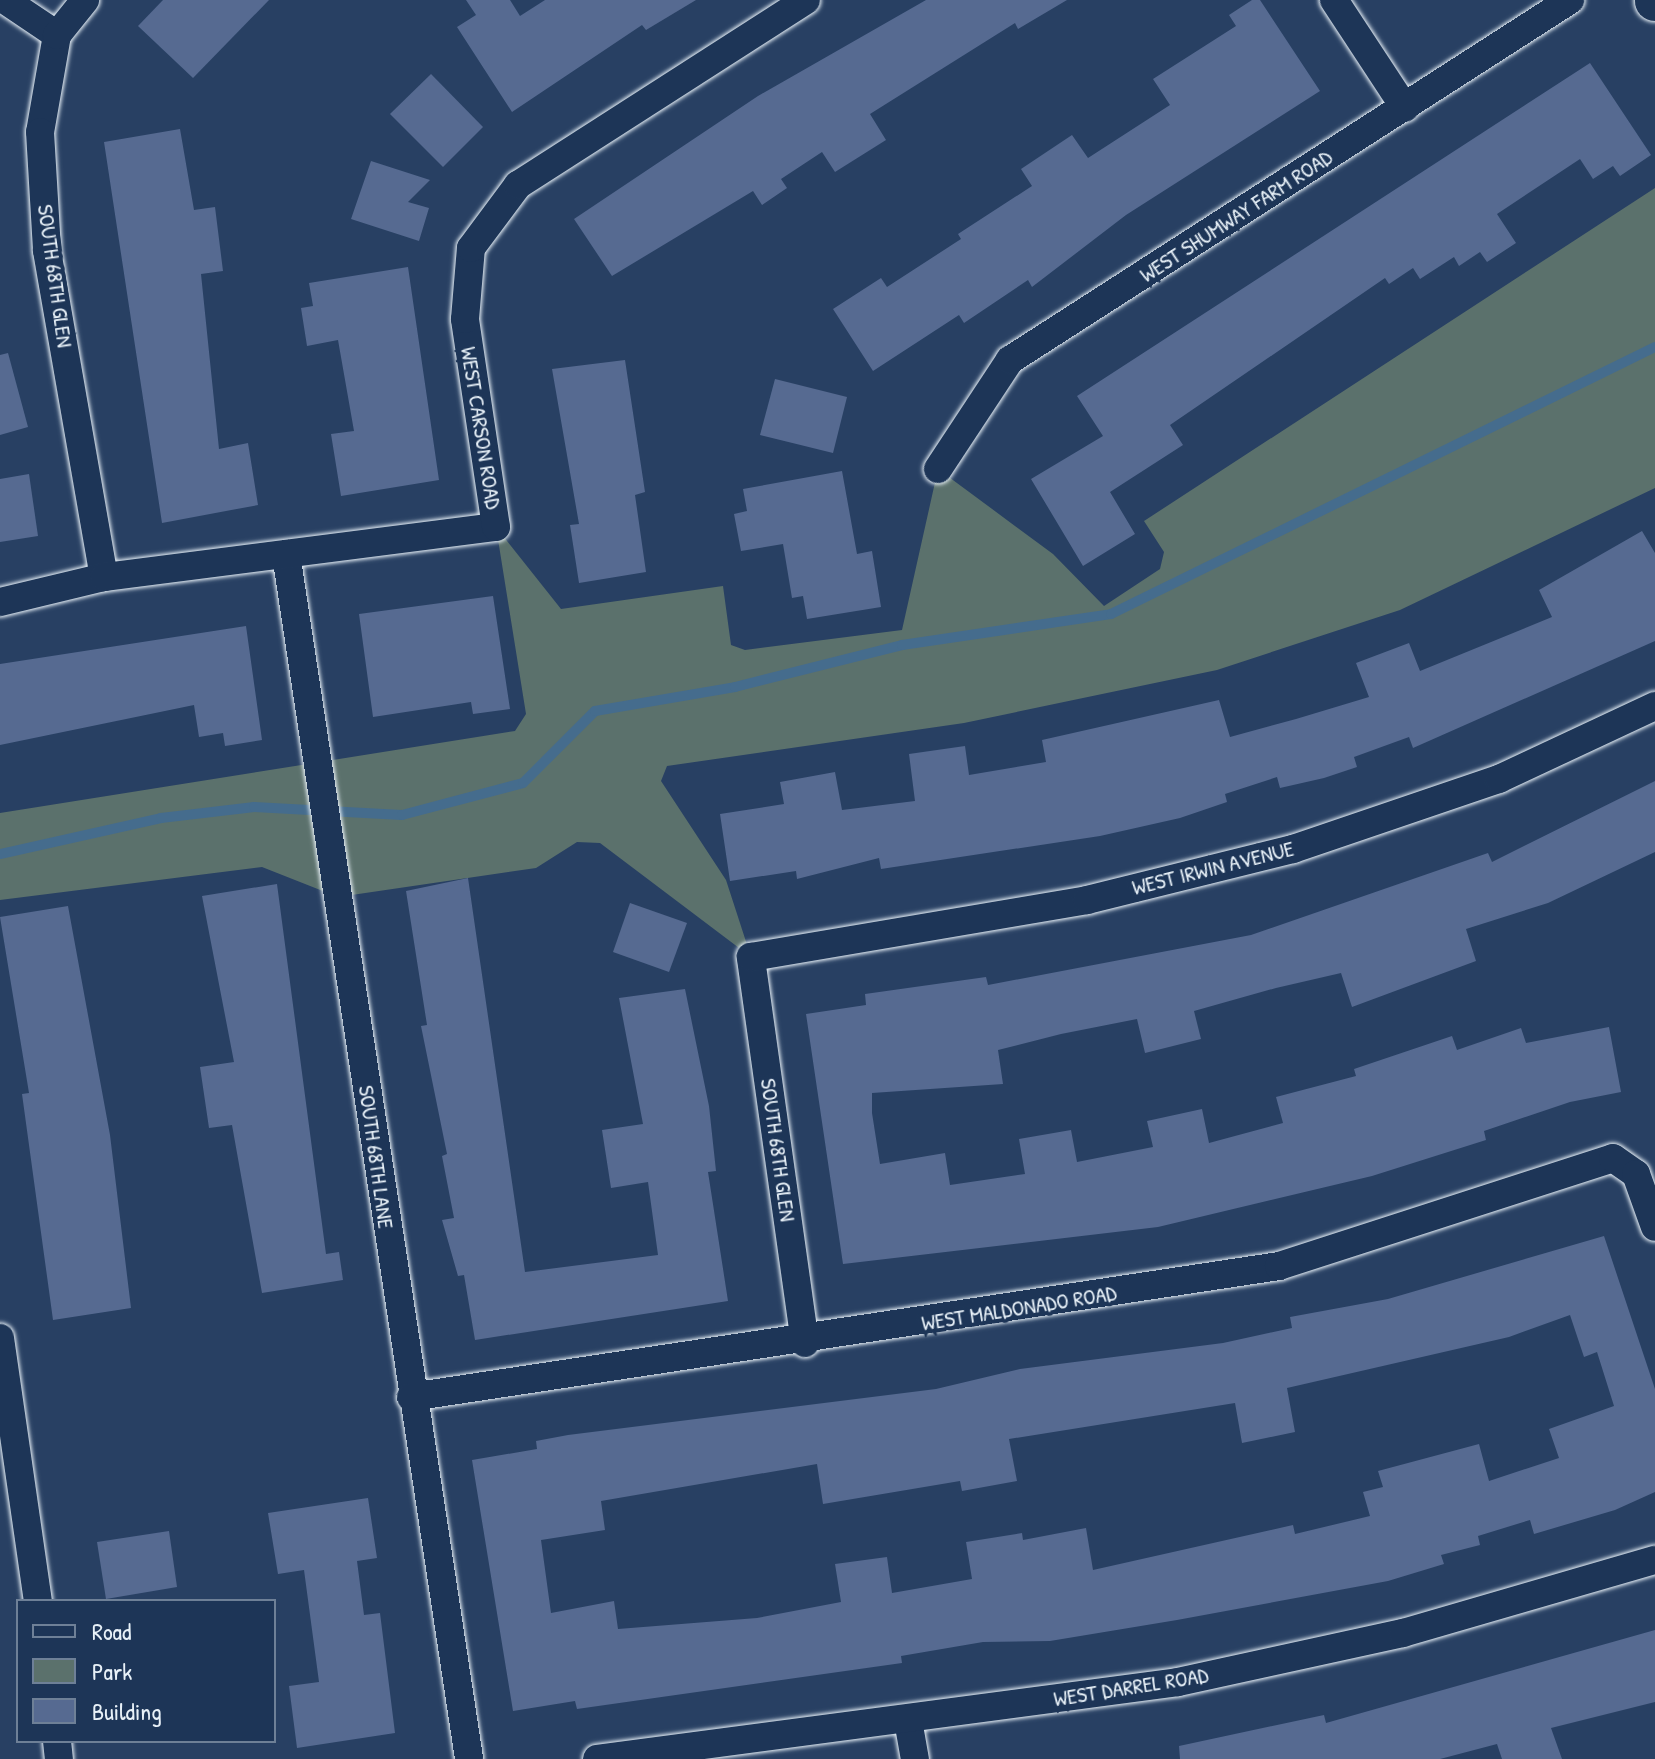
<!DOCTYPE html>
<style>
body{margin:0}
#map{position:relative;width:1655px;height:1759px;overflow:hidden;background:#284063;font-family:"Patrick Hand",sans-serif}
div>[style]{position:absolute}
.green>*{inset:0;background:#5b716c}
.stream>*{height:10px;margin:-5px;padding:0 5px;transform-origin:5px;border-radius:5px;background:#456c8d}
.building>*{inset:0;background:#566a91}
.roads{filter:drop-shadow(0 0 2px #e8f1f8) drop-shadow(0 0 2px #e8f1f8)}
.street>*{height:28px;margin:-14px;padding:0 14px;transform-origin:14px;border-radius:14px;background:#1d3557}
.secondary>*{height:40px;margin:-20px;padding:0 20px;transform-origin:20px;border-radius:20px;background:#1d3557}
span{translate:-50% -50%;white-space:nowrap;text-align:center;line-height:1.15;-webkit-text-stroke:8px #1d3557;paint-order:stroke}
.street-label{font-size:22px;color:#e8f1f8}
.legend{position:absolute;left:16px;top:1599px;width:260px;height:144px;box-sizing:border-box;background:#1d3557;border:2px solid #6e8097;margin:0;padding:10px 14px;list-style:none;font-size:24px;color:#e8f1f8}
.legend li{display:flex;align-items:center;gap:16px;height:40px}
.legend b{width:40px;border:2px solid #6e8097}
</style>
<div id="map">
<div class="green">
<i style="clip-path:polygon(1655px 188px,1655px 488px,1400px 610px,1217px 670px,964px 723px,667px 766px,661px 781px,726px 880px,751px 957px,600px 843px,577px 842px,536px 868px,338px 897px,262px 867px,0 900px,0 813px,515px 731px,526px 714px,496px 527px,561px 609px,723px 586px,731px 645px,745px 650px,902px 630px,938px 469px,1053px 554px,1104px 606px,1160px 569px,1164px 552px,1144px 521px)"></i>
</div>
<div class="stream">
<i style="left:0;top:854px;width:165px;rotate:-12.6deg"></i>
<i style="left:161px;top:818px;width:94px;rotate:-6.7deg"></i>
<i style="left:254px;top:807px;width:148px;rotate:3.1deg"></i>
<i style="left:402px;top:815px;width:125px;rotate:-14.8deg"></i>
<i style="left:523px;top:783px;width:102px;rotate:-45deg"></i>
<i style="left:595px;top:711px;width:142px;rotate:-9.7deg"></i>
<i style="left:735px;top:687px;width:172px;rotate:-14.1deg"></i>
<i style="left:902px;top:645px;width:211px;rotate:-8.4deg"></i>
<i style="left:1111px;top:614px;width:606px;rotate:-26.14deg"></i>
</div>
<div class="building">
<i style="clip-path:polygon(163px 0,269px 0,193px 78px,138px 26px)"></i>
<i style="clip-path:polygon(466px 0,510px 0,520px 16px,545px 0,696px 0,646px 30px,642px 25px,512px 112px,457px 27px,476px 15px)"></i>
<i style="clip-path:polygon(926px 0,1067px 0,1018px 29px,1015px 23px,870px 114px,886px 140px,835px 172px,822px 152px,781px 179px,787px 188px,762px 205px,753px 191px,612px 276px,574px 219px,758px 96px)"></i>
<i style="clip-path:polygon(1252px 0,1260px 0,1320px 91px,1126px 215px,1032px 287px,1028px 280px,964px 323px,959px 315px,873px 371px,833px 309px,881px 278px,887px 287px,961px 239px,958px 234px,1032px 186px,1021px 169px,1072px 135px,1088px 158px,1170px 105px,1153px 79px,1236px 26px,1229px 15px)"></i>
<i style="clip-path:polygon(1590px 63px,1651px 155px,1620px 176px,1613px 166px,1593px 179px,1580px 159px,1497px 214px,1516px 243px,1487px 262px,1480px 252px,1459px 266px,1454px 257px,1420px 279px,1413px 268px,1389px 284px,1385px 278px,1170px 425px,1183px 445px,1110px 492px,1135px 534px,1083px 566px,1031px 479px,1103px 436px,1077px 396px)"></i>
<i style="clip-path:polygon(431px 74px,483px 127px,443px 167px,390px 114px)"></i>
<i style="clip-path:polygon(180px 129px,194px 210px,215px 207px,223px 271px,201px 274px,219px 449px,248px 443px,258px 505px,162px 523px,104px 142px)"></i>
<i style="clip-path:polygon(371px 161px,430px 180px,408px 202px,429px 208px,419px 241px,351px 219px)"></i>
<i style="clip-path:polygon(408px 267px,439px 480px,341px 496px,331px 434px,354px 431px,338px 340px,307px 346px,301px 308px,313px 306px,309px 283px)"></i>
<i style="clip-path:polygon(8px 353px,28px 427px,0 435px,0 355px)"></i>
<i style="clip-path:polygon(625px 360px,645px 492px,635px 495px,646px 572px,579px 583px,570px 525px,579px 524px,552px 369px)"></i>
<i style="clip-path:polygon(775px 379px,847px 397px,833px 453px,760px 435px)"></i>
<i style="clip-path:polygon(842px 471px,857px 554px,872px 551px,881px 607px,807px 619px,803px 596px,792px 598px,783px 544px,741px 551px,734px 514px,747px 511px,743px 489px)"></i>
<i style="clip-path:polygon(29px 474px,38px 536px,0 542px,0 479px)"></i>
<i style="clip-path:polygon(1642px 531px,1655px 553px,1655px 641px,1413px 748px,1409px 737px,1354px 757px,1357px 767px,1324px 778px,1280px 788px,1277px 777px,1225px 794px,1227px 802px,1180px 818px,1100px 836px,881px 869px,879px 858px,797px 879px,796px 871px,730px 881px,720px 814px,784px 804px,780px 782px,835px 772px,842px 810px,915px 801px,909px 754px,965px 746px,969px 775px,1046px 762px,1042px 740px,1219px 700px,1230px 737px,1296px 719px,1369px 697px,1356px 663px,1409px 643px,1420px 671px,1552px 617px,1539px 590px)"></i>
<i style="clip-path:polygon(493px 596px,510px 709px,473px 714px,471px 702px,373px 717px,359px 614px)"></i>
<i style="clip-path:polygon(246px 626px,262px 740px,225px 746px,223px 733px,199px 737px,194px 705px,0 745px,0 664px)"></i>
<i style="clip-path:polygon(1655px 781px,1655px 852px,1548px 903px,1466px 929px,1476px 961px,1352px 1007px,1341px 973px,1276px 988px,1194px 1011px,1201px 1039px,1145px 1053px,1137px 1019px,1061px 1034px,998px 1050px,1003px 1084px,872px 1093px,872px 1113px,880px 1164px,945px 1153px,950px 1185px,1025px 1174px,1019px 1139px,1071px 1130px,1077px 1162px,1153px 1147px,1147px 1121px,1202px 1109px,1209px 1143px,1283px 1123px,1276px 1097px,1356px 1076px,1354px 1069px,1452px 1036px,1457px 1050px,1521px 1028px,1526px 1043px,1609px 1027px,1621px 1092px,1570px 1102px,1484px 1131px,1486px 1140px,1372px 1176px,1158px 1227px,843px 1264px,806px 1014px,866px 1005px,865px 994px,986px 977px,988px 985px,1251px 935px,1488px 853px,1492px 862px)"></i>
<i style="clip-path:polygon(468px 878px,525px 1272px,658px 1255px,648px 1182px,611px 1188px,602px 1130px,643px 1124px,619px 998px,685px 989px,709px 1106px,716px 1171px,708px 1172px,728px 1301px,475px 1340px,464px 1275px,458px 1276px,442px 1220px,454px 1218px,442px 1156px,447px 1154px,421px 1026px,427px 1025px,406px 891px)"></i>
<i style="clip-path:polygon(277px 884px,326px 1254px,339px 1252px,343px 1280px,262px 1293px,232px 1125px,209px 1128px,200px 1067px,234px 1062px,202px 896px)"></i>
<i style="clip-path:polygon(630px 903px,687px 923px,669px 972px,613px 952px)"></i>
<i style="clip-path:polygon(68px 906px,110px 1135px,131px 1308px,53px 1320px,22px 1094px,29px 1093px,0 917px)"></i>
<i style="clip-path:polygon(evenodd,1604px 1236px,1655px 1389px,1655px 1492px,1615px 1510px,1534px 1534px,1530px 1520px,1478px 1536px,1480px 1545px,1441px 1555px,1444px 1564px,1388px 1581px,1177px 1620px,1050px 1641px,983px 1642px,901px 1656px,902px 1663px,577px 1709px,575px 1701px,513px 1711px,472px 1460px,537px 1449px,536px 1441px,568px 1435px,936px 1389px,1020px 1369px,1223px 1343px,1292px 1328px,1290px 1317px,1388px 1299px,1604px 1236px,1570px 1315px,1584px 1357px,1597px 1352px,1614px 1406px,1549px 1429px,1559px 1458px,1489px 1481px,1479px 1444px,1378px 1471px,1383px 1487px,1363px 1492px,1370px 1516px,1295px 1534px,1293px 1525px,1093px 1570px,1086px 1528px,1023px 1540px,1022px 1533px,966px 1542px,972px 1579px,892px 1593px,887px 1557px,835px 1564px,841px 1602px,757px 1618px,618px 1629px,614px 1601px,551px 1613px,541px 1540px,605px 1530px,601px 1501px,817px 1464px,823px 1504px,960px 1481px,962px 1491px,1017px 1481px,1009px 1439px,1235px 1403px,1242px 1443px,1295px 1432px,1287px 1388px,1509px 1337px,1570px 1315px)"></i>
<i style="clip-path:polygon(368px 1498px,377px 1558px,357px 1561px,364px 1615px,380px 1613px,395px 1733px,297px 1748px,289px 1686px,319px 1682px,304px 1570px,278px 1574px,268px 1513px)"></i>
<i style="clip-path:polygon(169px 1531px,177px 1587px,106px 1599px,97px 1542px)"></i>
<i style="clip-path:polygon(1655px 1630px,1655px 1702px,1551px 1728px,1562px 1759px,1502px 1759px,1497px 1744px,1440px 1759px,1180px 1759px,1179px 1746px,1324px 1715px,1326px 1723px)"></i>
</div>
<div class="roads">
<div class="street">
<i style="left:5px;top:0;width:63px;rotate:33.9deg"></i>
<i style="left:57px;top:35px;width:98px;rotate:99.9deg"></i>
<i style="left:40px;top:132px;width:119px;rotate:86.6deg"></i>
<i style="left:47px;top:251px;width:331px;rotate:80.1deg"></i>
<i style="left:1334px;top:0;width:129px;rotate:56.7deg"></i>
<i style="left:57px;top:35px;width:45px;rotate:-51.3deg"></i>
<i style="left:938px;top:469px;width:131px;rotate:-56.6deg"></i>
<i style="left:1010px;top:360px;width:666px;rotate:-32.74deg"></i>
<i style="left:286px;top:554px;width:1219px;rotate:81.36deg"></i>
<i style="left:0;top:602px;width:107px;rotate:-13.5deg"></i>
<i style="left:104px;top:577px;width:395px;rotate:-7.3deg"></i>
<i style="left:496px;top:527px;width:210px;rotate:-98.5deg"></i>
<i style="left:465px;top:319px;width:71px;rotate:-85.2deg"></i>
<i style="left:471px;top:248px;width:79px;rotate:-53.3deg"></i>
<i style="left:518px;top:185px;width:342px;rotate:-32.7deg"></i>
<i style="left:0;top:1338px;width:266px;rotate:81.8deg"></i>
<i style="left:805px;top:1343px;width:390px;rotate:-98deg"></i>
<i style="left:751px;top:957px;width:341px;rotate:-9.6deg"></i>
<i style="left:1087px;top:900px;width:212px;rotate:-13.9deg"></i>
<i style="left:1293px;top:849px;width:218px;rotate:-18.8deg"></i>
<i style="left:1499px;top:779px;width:172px;rotate:-25.1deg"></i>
<i style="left:411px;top:1397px;width:878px;rotate:-8.58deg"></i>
<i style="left:1279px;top:1266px;width:351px;rotate:-17.9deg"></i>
<i style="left:1613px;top:1158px;width:28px;rotate:35deg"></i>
<i style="left:1636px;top:1174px;width:56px;rotate:70.3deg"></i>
<i style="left:908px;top:1720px;width:40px;rotate:80deg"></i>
<i style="left:57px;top:1741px;width:18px;rotate:84deg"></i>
<i style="left:597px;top:1759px;width:586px;rotate:-7.55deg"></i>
<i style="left:1178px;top:1682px;width:230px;rotate:-12.3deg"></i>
<i style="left:1403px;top:1633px;width:262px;rotate:-16.2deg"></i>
</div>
<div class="secondary">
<i style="left:1655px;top:0;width:1px;rotate:90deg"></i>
</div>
</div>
<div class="street-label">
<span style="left:1236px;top:216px;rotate:-33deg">WEST SHUMWAY FARM ROAD</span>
<span style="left:55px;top:276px;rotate:82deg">SOUTH 68TH GLEN</span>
<span style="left:481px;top:428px;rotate:81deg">WEST CARSON ROAD</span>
<span style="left:1213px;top:868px;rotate:-14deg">WEST IRWIN AVENUE</span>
<span style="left:778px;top:1150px;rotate:82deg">SOUTH 68TH GLEN</span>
<span style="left:376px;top:1157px;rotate:82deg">SOUTH 68TH LANE</span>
<span style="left:1019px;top:1308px;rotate:-9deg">WEST MALDONADO ROAD</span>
<span style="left:1131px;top:1687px;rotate:-9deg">WEST DARREL ROAD</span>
</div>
<ul class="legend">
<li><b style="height:10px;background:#1d3557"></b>Road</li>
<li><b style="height:22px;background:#5b716c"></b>Park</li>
<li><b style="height:22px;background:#566a91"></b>Building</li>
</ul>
</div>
